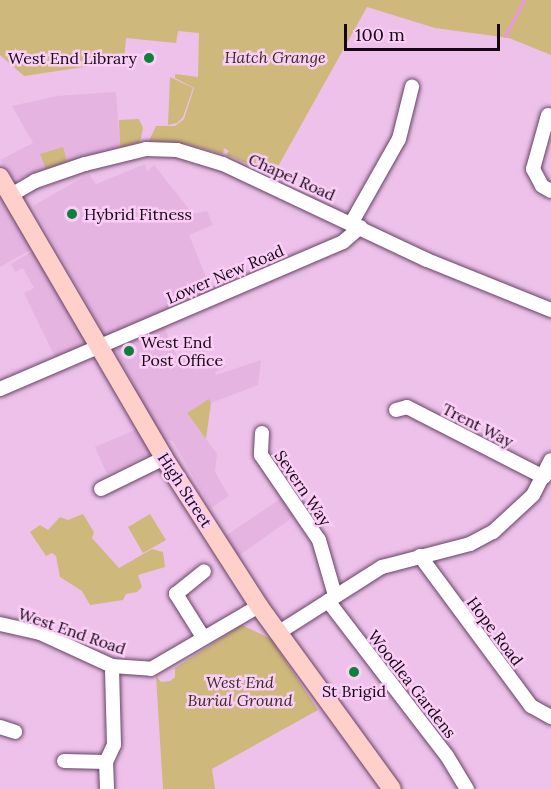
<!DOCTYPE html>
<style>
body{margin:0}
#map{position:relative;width:551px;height:789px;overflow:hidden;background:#edc1e9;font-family:Lora,serif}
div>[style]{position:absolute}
.built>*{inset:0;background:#e6b4e1}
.green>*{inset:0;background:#cfb87b}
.stream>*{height:3px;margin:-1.5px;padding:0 1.5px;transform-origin:1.5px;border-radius:1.5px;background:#e897e2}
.roads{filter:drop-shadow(0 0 2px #674265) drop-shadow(0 0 2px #674265)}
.minor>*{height:14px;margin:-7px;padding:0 7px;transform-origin:7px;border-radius:7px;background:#fff}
.major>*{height:18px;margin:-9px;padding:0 9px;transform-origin:9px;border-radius:9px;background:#ffd0c9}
.dots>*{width:16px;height:16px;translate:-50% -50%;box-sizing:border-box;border:3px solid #facef6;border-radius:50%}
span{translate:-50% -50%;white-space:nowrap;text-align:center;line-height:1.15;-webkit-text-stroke:5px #facef6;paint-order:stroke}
.park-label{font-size:16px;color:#352d1a;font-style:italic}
.poi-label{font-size:16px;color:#140613}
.right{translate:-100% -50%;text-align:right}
.left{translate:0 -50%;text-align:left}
.street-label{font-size:16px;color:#140613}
.scale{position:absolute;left:344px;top:24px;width:156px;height:27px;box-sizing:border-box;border:3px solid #140613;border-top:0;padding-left:8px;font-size:18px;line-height:21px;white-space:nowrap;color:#140613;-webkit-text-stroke:4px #facef6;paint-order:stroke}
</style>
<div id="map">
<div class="built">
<i style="clip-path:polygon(116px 92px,120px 149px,16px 179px,6px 171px,0 160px,33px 143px,12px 106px,57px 96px)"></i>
<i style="clip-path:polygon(145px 164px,147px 172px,154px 165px,193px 214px,207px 211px,213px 225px,189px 235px,212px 292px,105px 336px,33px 206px,89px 174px,96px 184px)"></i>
<i style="clip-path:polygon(0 189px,34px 248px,0 267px)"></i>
<i style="clip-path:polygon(34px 250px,88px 345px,56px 359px,24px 293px,34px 288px,23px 268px,15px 272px,11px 264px)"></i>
<i style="clip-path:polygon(163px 324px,179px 361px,203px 349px,208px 361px,221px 355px,226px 367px,215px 372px,216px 375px,261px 360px,258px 385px,211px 403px,209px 400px,187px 413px,217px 454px,215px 472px,229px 496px,211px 508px,173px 441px,162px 439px,134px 393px,134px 384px,112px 345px)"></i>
<i style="clip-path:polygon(137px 429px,151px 453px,107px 474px,95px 447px)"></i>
<i style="clip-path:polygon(283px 497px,296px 515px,237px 557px,224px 537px)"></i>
</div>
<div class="green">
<i style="clip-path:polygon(0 0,551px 0,551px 55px,509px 38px,435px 28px,367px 7px,276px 170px,272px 169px,271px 173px,226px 155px,229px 151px,224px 148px,223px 154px,187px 144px,149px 141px,156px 126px,175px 126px,184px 119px,194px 88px,175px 78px,175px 74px,198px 77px,199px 33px,178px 31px,176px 43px,126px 38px,124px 61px,24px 76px,0 55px)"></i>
<i style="clip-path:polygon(170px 77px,193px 88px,183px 117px,177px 123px,168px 125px)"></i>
<i style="clip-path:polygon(139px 119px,143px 128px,140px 142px,120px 147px,119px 120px)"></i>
<i style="clip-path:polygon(63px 147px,67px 162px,46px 169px,40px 154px)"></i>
<i style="clip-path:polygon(209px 399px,211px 403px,206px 439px,187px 413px)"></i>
<i style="clip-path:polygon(83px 514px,94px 532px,92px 538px,119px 568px,152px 549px,163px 552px,165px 567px,138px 575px,142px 587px,137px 592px,126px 594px,123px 600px,90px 605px,82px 591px,60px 577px,56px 556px,52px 553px,46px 556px,30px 532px,40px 525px,48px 530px,60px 517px,68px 520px)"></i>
<i style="clip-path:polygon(150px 514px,166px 540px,143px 553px,128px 527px)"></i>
<i style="clip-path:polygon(242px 625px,271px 639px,318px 710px,212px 769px,215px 789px,163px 789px,156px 676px,161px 682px,170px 681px,175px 677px,175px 668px)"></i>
</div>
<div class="stream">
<i style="left:505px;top:36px;width:41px;rotate:-62.2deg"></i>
</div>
<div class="roads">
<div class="minor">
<i style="left:548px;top:115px;width:56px;rotate:105.5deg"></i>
<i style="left:533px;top:169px;width:19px;rotate:62deg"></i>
<i style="left:542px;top:186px;width:10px;rotate:29deg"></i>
<i style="left:11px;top:195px;width:28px;rotate:-30deg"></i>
<i style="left:35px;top:181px;width:53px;rotate:-18.8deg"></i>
<i style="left:85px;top:164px;width:63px;rotate:-13.8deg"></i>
<i style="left:146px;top:149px;width:31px;rotate:2deg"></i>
<i style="left:177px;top:150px;width:48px;rotate:16.9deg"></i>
<i style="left:223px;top:164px;width:225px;rotate:25.2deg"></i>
<i style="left:427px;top:260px;width:134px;rotate:22deg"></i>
<i style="left:352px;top:222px;width:95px;rotate:-60.5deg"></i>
<i style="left:399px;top:139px;width:54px;rotate:-76deg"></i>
<i style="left:0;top:389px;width:373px;rotate:-23.2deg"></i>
<i style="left:343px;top:242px;width:23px;rotate:-41deg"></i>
<i style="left:396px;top:410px;width:11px;rotate:-15deg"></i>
<i style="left:407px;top:407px;width:154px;rotate:27.1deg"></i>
<i style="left:262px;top:433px;width:22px;rotate:93deg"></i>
<i style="left:261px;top:455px;width:103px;rotate:55.7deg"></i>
<i style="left:319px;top:540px;width:57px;rotate:73.8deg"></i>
<i style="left:101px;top:489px;width:70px;rotate:-26.2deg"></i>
<i style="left:420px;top:556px;width:187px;rotate:53.5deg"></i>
<i style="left:531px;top:706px;width:23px;rotate:29deg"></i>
<i style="left:328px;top:601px;width:195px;rotate:52.5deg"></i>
<i style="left:447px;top:756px;width:39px;rotate:59deg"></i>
<i style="left:0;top:624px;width:41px;rotate:12.7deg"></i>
<i style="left:40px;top:633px;width:79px;rotate:24.6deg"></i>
<i style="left:112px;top:666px;width:39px;rotate:4deg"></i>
<i style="left:151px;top:669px;width:125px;rotate:-30.3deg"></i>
<i style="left:281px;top:631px;width:120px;rotate:-32.4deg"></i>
<i style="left:382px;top:567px;width:91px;rotate:-14.6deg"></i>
<i style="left:470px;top:544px;width:26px;rotate:-28deg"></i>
<i style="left:493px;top:532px;width:54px;rotate:-42.8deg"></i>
<i style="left:533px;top:495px;width:39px;rotate:-63deg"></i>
<i style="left:203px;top:637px;width:51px;rotate:-122.1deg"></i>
<i style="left:176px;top:594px;width:36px;rotate:-39deg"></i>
<i style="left:0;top:727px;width:16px;rotate:18deg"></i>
<i style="left:64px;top:761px;width:42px;rotate:1.4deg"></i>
<i style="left:107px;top:789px;width:27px;rotate:-92deg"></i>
<i style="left:106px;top:762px;width:19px;rotate:-65deg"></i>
<i style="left:114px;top:745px;width:79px;rotate:-91.5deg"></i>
</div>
<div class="major">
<i style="left:0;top:177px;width:325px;rotate:59.7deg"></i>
<i style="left:164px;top:458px;width:176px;rotate:57.3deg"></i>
<i style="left:259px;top:606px;width:226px;rotate:54deg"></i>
</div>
</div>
<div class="dots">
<i style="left:149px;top:58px;background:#0c8138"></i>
<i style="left:72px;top:214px;background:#0c8138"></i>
<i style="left:129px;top:351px;background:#0c8138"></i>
<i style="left:354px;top:672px;background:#0c8138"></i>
</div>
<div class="park-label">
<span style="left:275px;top:57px">Hatch Grange</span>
<span style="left:240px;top:691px">West End<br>Burial Ground</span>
</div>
<div class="poi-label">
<span class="right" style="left:137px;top:58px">West End Library</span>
<span class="left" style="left:84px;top:214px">Hybrid Fitness</span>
<span class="left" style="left:141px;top:351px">West End<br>Post Office</span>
<span style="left:354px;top:691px">St Brigid</span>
</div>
<div class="street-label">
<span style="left:292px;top:177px;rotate:24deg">Chapel Road</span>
<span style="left:225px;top:274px;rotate:-23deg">Lower New Road</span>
<span style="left:478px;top:425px;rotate:27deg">Trent Way</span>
<span style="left:303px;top:488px;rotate:56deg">Severn Way</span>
<span style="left:185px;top:490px;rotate:57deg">High Street</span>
<span style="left:72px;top:631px;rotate:19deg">West End Road</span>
<span style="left:495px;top:631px;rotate:53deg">Hope Road</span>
<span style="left:412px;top:684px;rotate:52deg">Woodlea Gardens</span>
</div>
<div class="scale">100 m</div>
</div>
